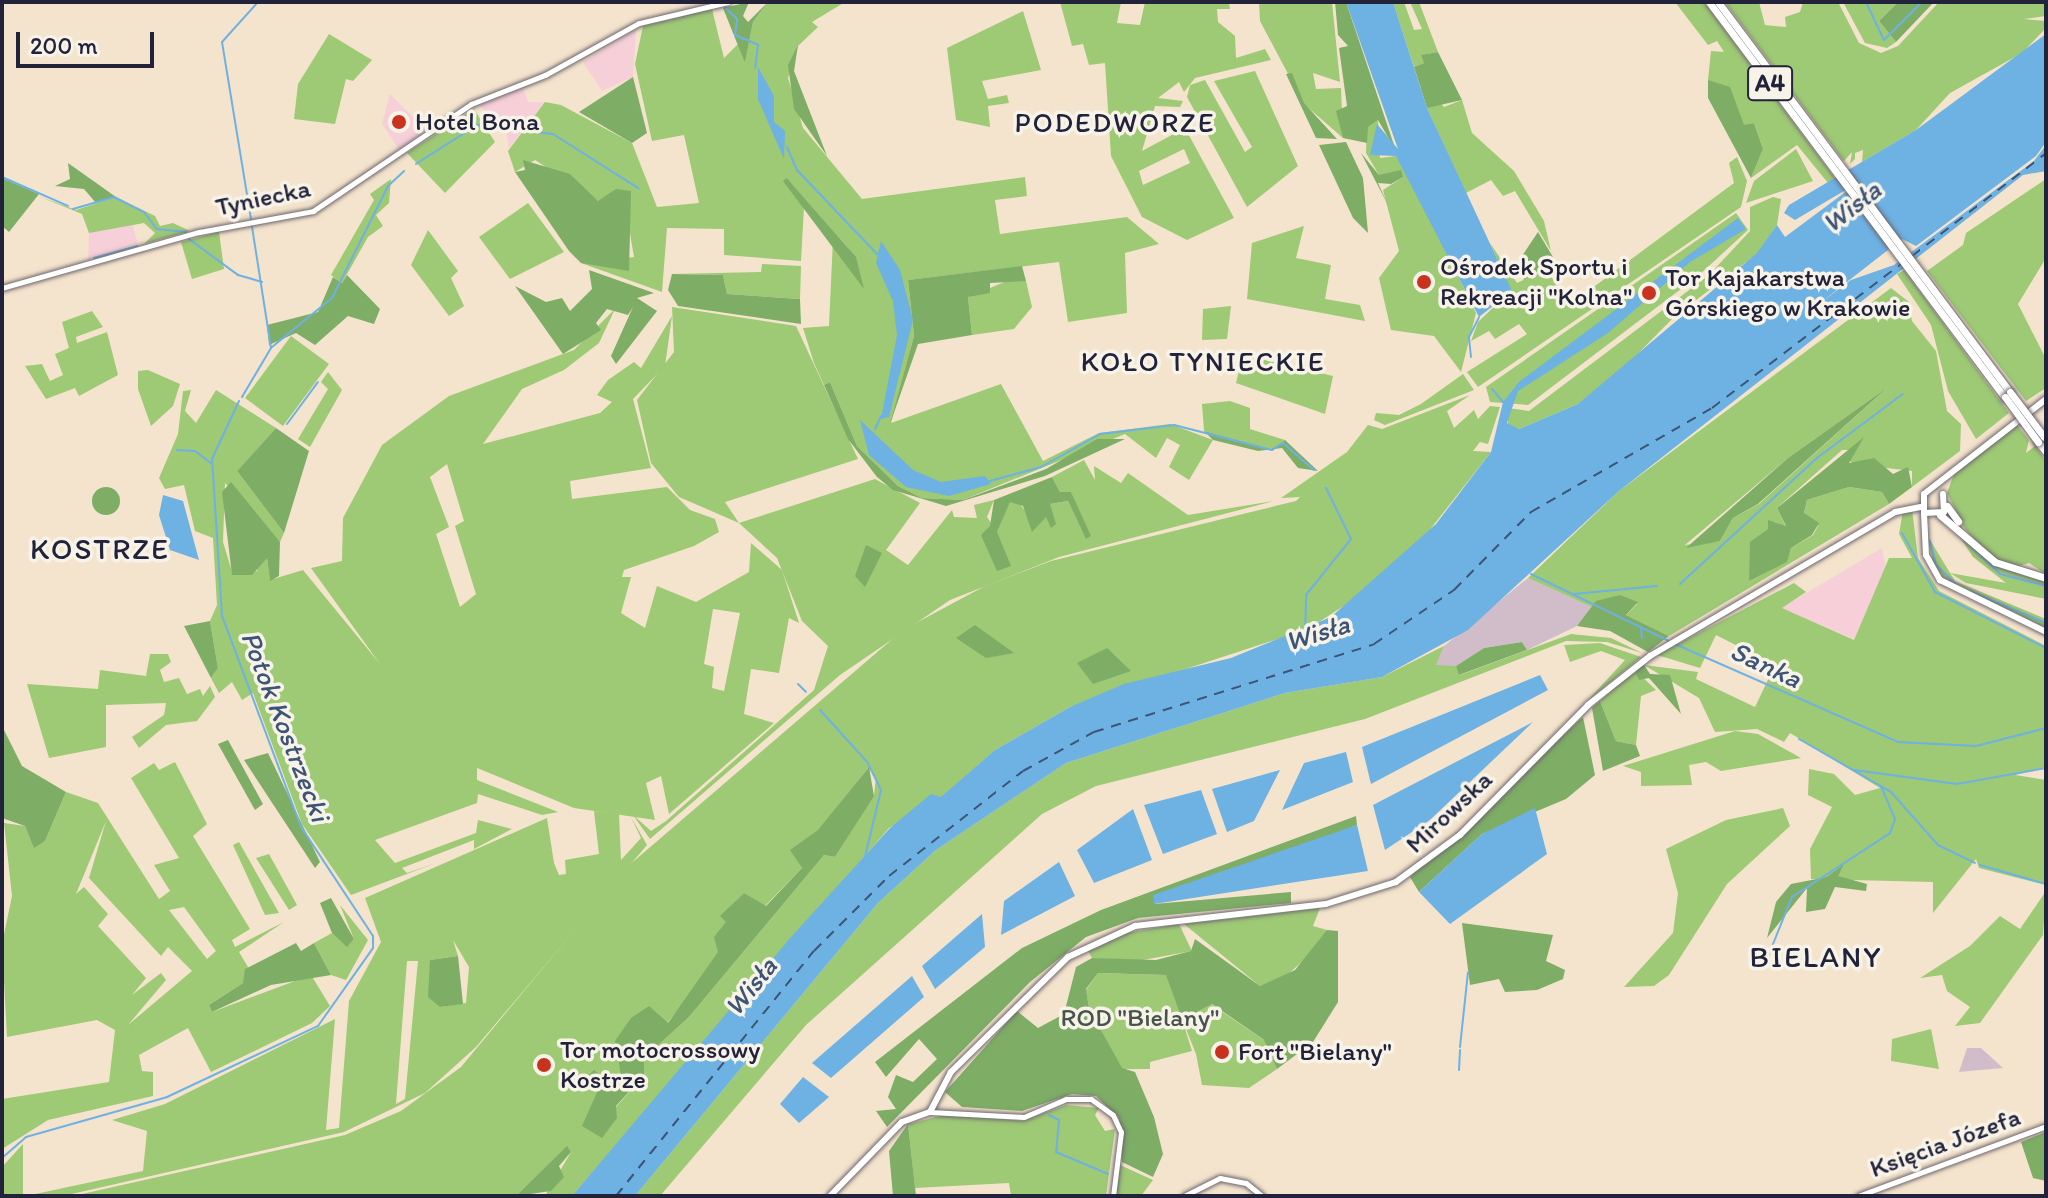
<!DOCTYPE html>
<meta charset="utf-8">
<style>
body{margin:0}
#map{position:relative;width:2048px;height:1198px;overflow:hidden;background:#f5e4cd;font-family:Itim,sans-serif}
div>[style]{position:absolute}
.built>*{inset:0;background:#f6cfd8}
.industrial>*{inset:0;background:#d1bdca}
.green>*{inset:0;background:#9ec975}
.forest>*{inset:0;background:#7ead66}
.round{border-radius:50%}
.water>*{inset:0;background:#6eb1e3}
.stream>*{height:2px;margin:-1px;padding:0 1px;transform-origin:1px;border-radius:1px;background:#6eb1e3}
.ferry>*{height:2px;margin-top:-1px;transform-origin:0;background:repeating-linear-gradient(90deg,#3d5476 0 10px,transparent 0 18px)}
.roads{filter:drop-shadow(0 0 2px #6c666e) drop-shadow(0 0 2px #6c666e)}
.minor>*{height:5px;margin:-2.5px;padding:0 2.5px;transform-origin:2.5px;border-radius:2.5px;background:#fff}
.major>*{height:6px;margin:-3px;padding:0 3px;transform-origin:3px;border-radius:3px;background:#fff}
.highway>*{height:7px;margin:-3.5px;padding:0 3.5px;transform-origin:3.5px;border-radius:3.5px;background:#fff}
.bridges{filter:drop-shadow(0 0 2px #6c666e) drop-shadow(0 0 2px #6c666e)}
.highway-bridge>*{height:7px;margin:-3.5px;padding:0 3.5px;transform-origin:3.5px;border-radius:3.5px;background:#fff}
.dots>*{width:22px;height:22px;translate:-50% -50%;box-sizing:border-box;border:4px solid #f7f3e8;border-radius:50%}
span{translate:-50% -50%;white-space:nowrap;text-align:center;line-height:1.15;-webkit-text-stroke:7px #f7f3e8;paint-order:stroke}
.shield-label span{padding:2px 6px;background:#f7f3e8;border:2px solid;border-radius:6px;-webkit-text-stroke-width:0}
.shield-label{font-size:24px;color:#22223b;font-weight:700}
.poi-label{font-size:26px;color:#22223b}
.left{translate:0 -50%;text-align:left}
.street-label{font-size:26px;color:#22223b}
.park-label{font-size:26px;color:#47544c}
.neighbourhood-label{font-size:28px;color:#22223b;letter-spacing:2px}
.water-label{font-size:28px;color:#3d5476;font-style:italic}
.quarter-label{font-size:30px;color:#22223b;letter-spacing:2px}
.frame{position:absolute;inset:0;border:4px solid #22223b;pointer-events:none}
.scale{position:absolute;left:16px;top:32px;width:138px;height:36px;box-sizing:border-box;border:4px solid #22223b;border-top:0;padding-left:10px;font-size:24px;line-height:28px;white-space:nowrap;color:#22223b;-webkit-text-stroke:6px #f7f3e8;paint-order:stroke}
</style>
<div id="map">
<div class="built">
<i style="clip-path:polygon(636px 30px,633px 77px,602px 91px,583px 62px)"></i>
<i style="clip-path:polygon(523px 88px,528px 102px,545px 102px,509px 148px,507px 134px,478px 104px)"></i>
<i style="clip-path:polygon(390px 94px,427px 131px,400px 151px,382px 124px)"></i>
<i style="clip-path:polygon(131px 220px,138px 244px,88px 260px,89px 233px)"></i>
<i style="clip-path:polygon(1882px 548px,1886px 570px,1854px 639px,1781px 608px)"></i>
</div>
<div class="industrial">
<i style="clip-path:polygon(1528px 578px,1594px 608px,1577px 626px,1527px 650px,1522px 642px,1484px 648px,1456px 666px,1435px 666px,1444px 646px)"></i>
<i style="clip-path:polygon(1967px 1048px,1981px 1048px,2003px 1068px,1959px 1072px)"></i>
</div>
<div class="green">
<i style="clip-path:polygon(768px 2px,845px 2px,812px 22px,818px 27px,798px 46px,788px 78px,803px 128px,862px 199px,1025px 177px,1027px 196px,995px 200px,1000px 234px,1127px 217px,1159px 244px,1125px 253px,1127px 313px,1068px 322px,1059px 262px,908px 280px,914px 336px,891px 423px,1001px 384px,1043px 461px,1099px 433px,1170px 424px,1213px 440px,1189px 480px,1169px 467px,1180px 445px,1167px 438px,1156px 458px,1125px 434px,963px 500px,922px 498px,898px 486px,857px 446px,830px 382px,824px 385px,814px 363px,803px 328px,829px 326px,833px 239px,849px 261px,849px 249px,787px 178px,804px 207px,801px 261px,724px 255px,724px 229px,667px 228px,662px 292px,581px 263px,634px 257px,627px 216px,609px 197px,598px 201px,535px 160px,515px 172px,508px 151px,545px 102px,561px 105px,632px 143px,657px 207px,699px 203px,684px 135px,652px 141px,635px 64px,643px 26px,712px 9px,724px 58px,738px 44px,745px 63px,753px 22px)"></i>
<i style="clip-path:polygon(evenodd,1060px 2px,1121px 2px,1117px 23px,1140px 25px,1145px 2px,1229px 2px,1230px 9px,1217px 9px,1218px 22px,1235px 36px,1236px 58px,1265px 49px,1271px 60px,1195px 78px,1184px 92px,1179px 82px,1158px 98px,1183px 101px,1180px 107px,1155px 106px,1142px 151px,1185px 128px,1234px 218px,1187px 240px,1142px 217px,1111px 156px,1105px 63px,1089px 65px,1083px 44px,1072px 46px,1060px 2px,1184px 149px,1190px 163px,1143px 185px,1139px 171px,1184px 149px)"></i>
<i style="clip-path:polygon(1259px 2px,1332px 2px,1340px 82px,1313px 73px,1316px 89px,1341px 88px,1343px 138px,1304px 104px,1260px 21px)"></i>
<i style="clip-path:polygon(1393px 2px,1404px 2px,1414px 30px,1422px 29px,1410px 2px,1419px 2px,1438px 52px,1422px 55px,1424px 63px,1414px 67px)"></i>
<i style="clip-path:polygon(1675px 2px,1704px 2px,1837px 181px,1828px 183px,1797px 145px,1751px 178px,1763px 149px,1754px 123px,1744px 126px,1721px 87px,1708px 80px,1711px 51px,1724px 52px,1717px 41px,1708px 45px)"></i>
<i style="clip-path:polygon(1725px 2px,1759px 2px,1765px 25px,1786px 27px,1785px 17px,1800px 12px,1803px 2px,1838px 2px,1859px 43px,1881px 53px,1898px 46px,1939px 2px,2045px 2px,2046px 16px,2024px 19px,2046px 21px,2046px 28px,2022px 53px,1950px 93px,1916px 130px,1862px 162px,1863px 150px,1855px 153px,1855px 159px,1850px 164px,1852px 152px,1844px 161px,1840px 156px)"></i>
<i style="clip-path:polygon(1843px 2px,1898px 2px,1879px 21px,1896px 42px,1887px 48px,1865px 43px)"></i>
<i style="clip-path:polygon(1023px 11px,1041px 70px,982px 81px,988px 99px,1007px 95px,1009px 103px,988px 106px,990px 127px,956px 120px,947px 48px)"></i>
<i style="clip-path:polygon(329px 34px,372px 60px,353px 81px,346px 79px,335px 124px,294px 119px,298px 84px)"></i>
<i style="clip-path:polygon(1255px 71px,1298px 166px,1247px 207px,1187px 97px,1190px 85px,1205px 80px,1245px 152px,1252px 147px,1214px 81px)"></i>
<i style="clip-path:polygon(1438px 100px,1444px 107px,1462px 100px,1472px 133px,1514px 171px,1544px 221px,1551px 251px,1515px 191px,1503px 196px,1491px 180px,1466px 193px,1427px 108px)"></i>
<i style="clip-path:polygon(474px 109px,495px 142px,445px 193px,407px 153px)"></i>
<i style="clip-path:polygon(1378px 120px,1380px 158px,1396px 156px,1408px 173px,1476px 313px,1461px 372px,1434px 336px,1391px 330px,1379px 278px,1399px 251px,1383px 190px,1403px 177px,1379px 175px,1366px 153px,1367px 127px)"></i>
<i style="clip-path:polygon(1796px 149px,1813px 181px,1746px 203px,1754px 181px)"></i>
<i style="clip-path:polygon(1737px 157px,1747px 181px,1741px 207px,1478px 387px,1467px 372px,1527px 334px,1519px 324px,1495px 339px,1489px 331px,1471px 341px,1478px 322px,1511px 291px,1490px 243px,1517px 283px,1547px 269px,1568px 306px,1734px 183px,1729px 163px)"></i>
<i style="clip-path:polygon(391px 179px,389px 203px,376px 215px,383px 226px,368px 237px,342px 283px,331px 275px,374px 200px,370px 194px)"></i>
<i style="clip-path:polygon(2046px 179px,2046px 258px,2018px 304px,2046px 359px,2046px 388px,2026px 401px,1927px 271px,1963px 245px,1966px 233px)"></i>
<i style="clip-path:polygon(38px 196px,76px 210px,116px 197px,155px 216px,160px 226px,173px 223px,190px 231px,144px 244px,155px 233px,144px 223px,89px 233px,82px 214px)"></i>
<i style="clip-path:polygon(1773px 197px,1781px 199px,1777px 225px,1758px 253px,1675px 316px,1610px 382px,1578px 404px,1519px 429px,1508px 426px,1508px 408px,1529px 411px,1709px 275px,1750px 231px,1750px 207px)"></i>
<i style="clip-path:polygon(528px 203px,564px 252px,510px 279px,479px 237px)"></i>
<i style="clip-path:polygon(1736px 213px,1748px 230px,1698px 276px,1528px 405px,1490px 402px,1486px 387px)"></i>
<i style="clip-path:polygon(1304px 226px,1296px 258px,1331px 265px,1325px 299px,1360px 305px,1365px 321px,1247px 299px,1252px 243px)"></i>
<i style="clip-path:polygon(428px 230px,458px 271px,451px 278px,464px 306px,449px 316px,411px 265px)"></i>
<i style="clip-path:polygon(219px 232px,224px 269px,192px 279px,181px 242px)"></i>
<i style="clip-path:polygon(762px 264px,801px 266px,800px 299px,727px 294px,723px 275px,672px 274px,761px 272px)"></i>
<i style="clip-path:polygon(1904px 270px,2009px 413px,1976px 439px,1948px 391px,1931px 325px,1897px 274px)"></i>
<i style="clip-path:polygon(1007px 281px,1026px 281px,1032px 307px,1014px 329px,972px 335px,968px 297px)"></i>
<i style="clip-path:polygon(evenodd,1891px 288px,1909px 302px,1912px 321px,1936px 351px,1947px 411px,1961px 424px,1960px 451px,1912px 487px,1912px 471px,1853px 464px,1846px 457px,1855px 450px,1842px 450px,1777px 508px,1786px 527px,1775px 522px,1757px 541px,1749px 581px,1786px 562px,1791px 548px,1813px 535px,1818px 526px,1804px 513px,1807px 500px,1849px 487px,1882px 492px,1889px 504px,1669px 636px,1626px 615px,1637px 604px,1594px 608px,1528px 578px,1619px 491px,1891px 288px,1888px 387px,1759px 504px,1733px 518px,1720px 541px,1685px 545px,1788px 458px,1888px 387px)"></i>
<i style="clip-path:polygon(1231px 306px,1227px 339px,1202px 340px,1203px 309px)"></i>
<i style="clip-path:polygon(672px 307px,796px 326px,858px 459px,725px 502px,739px 523px,875px 479px,920px 503px,886px 550px,908px 565px,952px 510px,954px 517px,977px 518px,974px 505px,994px 500px,987px 517px,997px 532px,1009px 502px,1017px 500px,1035px 524px,1050px 504px,1068px 501px,1086px 538px,1071px 492px,1060px 492px,1052px 477px,1084px 460px,1095px 480px,1094px 466px,1121px 483px,1128px 473px,1188px 515px,1274px 501px,1059px 557px,950px 600px,840px 675px,650px 839px,633px 815px,651px 831px,666px 821px,814px 690px,828px 646px,802px 621px,777px 558px,739px 523px,679px 497px,651px 463px,637px 400px,674px 352px)"></i>
<i style="clip-path:polygon(evenodd,615px 309px,599px 343px,564px 370px,522px 389px,483px 444px,600px 413px,612px 402px,597px 395px,608px 380px,634px 362px,641px 368px,672px 316px,665px 366px,633px 399px,651px 468px,570px 481px,572px 499px,667px 487px,690px 510px,715px 519px,719px 532px,694px 546px,624px 570px,622px 577px,631px 577px,621px 613px,645px 628px,657px 586px,696px 602px,749px 572px,751px 543px,782px 570px,799px 623px,789px 618px,779px 673px,751px 669px,744px 714px,774px 723px,669px 814px,661px 776px,646px 783px,655px 820px,574px 808px,477px 768px,477px 780px,558px 812px,542px 815px,478px 794px,477px 803px,375px 840px,395px 863px,476px 833px,478px 820px,512px 829px,474px 849px,474px 840px,402px 868px,407px 873px,436px 863px,351px 895px,302px 824px,253px 693px,242px 700px,232px 682px,219px 693px,211px 678px,218px 668px,210px 621px,217px 605px,213px 538px,195px 531px,184px 485px,165px 489px,159px 478px,178px 434px,183px 391px,191px 390px,185px 411px,196px 423px,216px 390px,276px 428px,237px 471px,284px 533px,280px 542px,225px 483px,223px 542px,233px 575px,257px 571px,259px 558px,267px 558px,270px 580px,303px 570px,380px 664px,311px 568px,342px 561px,343px 518px,382px 445px,449px 396px,574px 350px,615px 309px,447px 464px,464px 521px,455px 526px,476px 594px,460px 607px,436px 534px,449px 527px,430px 477px,447px 464px,615px 309px,713px 609px,740px 613px,724px 691px,712px 688px,714px 667px,704px 664px,713px 609px)"></i>
<i style="clip-path:polygon(92px 311px,103px 327px,76px 337px,77px 343px,107px 332px,118px 375px,79px 396px,75px 388px,46px 399px,25px 366px,42px 364px,50px 381px,63px 375px,55px 354px,69px 348px,62px 322px)"></i>
<i style="clip-path:polygon(291px 336px,329px 364px,283px 426px,245px 398px)"></i>
<i style="clip-path:polygon(1243px 355px,1333px 376px,1325px 414px,1236px 383px)"></i>
<i style="clip-path:polygon(148px 370px,180px 384px,173px 406px,151px 426px,138px 389px,138px 371px)"></i>
<i style="clip-path:polygon(328px 372px,342px 390px,310px 447px,298px 439px,328px 389px,321px 382px)"></i>
<i style="clip-path:polygon(1463px 374px,1474px 390px,1385px 425px,1374px 420px,1376px 413px,1399px 415px,1421px 404px)"></i>
<i style="clip-path:polygon(evenodd,1470px 395px,1447px 411px,1454px 428px,1474px 410px,1478px 419px,1490px 406px,1500px 407px,1488px 444px,1480px 442px,1473px 451px,1491px 452px,1421px 541px,1367px 591px,1308px 629px,1070px 707px,995px 750px,941px 798px,889px 828px,572px 1196px,545px 1196px,571px 1152px,567px 1147px,516px 1196px,73px 1196px,345px 1135px,401px 1111px,461px 1067px,627px 867px,903px 630px,985px 586px,1051px 561px,1296px 501px,1300px 497px,1281px 498px,1347px 452px,1368px 425px,1382px 429px,1470px 395px,868px 768px,876px 778px,874px 795px,835px 857px,824px 855px,689px 1017px,644px 1058px,644px 1075px,616px 1107px,592px 1110px,598px 1090px,622px 1081px,705px 975px,719px 952px,727px 922px,721px 916px,744px 893px,765px 906px,802px 868px,791px 850px,819px 830px,868px 768px)"></i>
<i style="clip-path:polygon(1230px 401px,1250px 408px,1250px 429px,1285px 440px,1271px 449px,1204px 431px,1202px 404px)"></i>
<i style="clip-path:polygon(2017px 425px,2029px 440px,2026px 453px,2035px 446px,2046px 461px,2046px 574px,2029px 563px,2015px 567px,1993px 558px,1965px 529px,1947px 493px,1954px 474px)"></i>
<i style="clip-path:polygon(1912px 509px,1918px 558px,1939px 591px,2046px 646px,2046px 767px,2015px 775px,2046px 780px,2046px 885px,1979px 868px,1976px 859px,1933px 913px,1933px 882px,1811px 879px,1810px 849px,1832px 807px,1808px 795px,1809px 769px,1834px 774px,1855px 795px,1880px 788px,1790px 733px,1784px 742px,1757px 729px,1715px 732px,1699px 698px,1644px 665px,1698px 672px,1696px 679px,1755px 707px,1775px 665px,1716px 635px,1700px 668px,1657px 655px,1794px 583px,1806px 592px,1782px 608px,1854px 640px,1889px 558px,1912px 558px,1899px 534px,1903px 511px)"></i>
<i style="clip-path:polygon(1950px 522px,1987px 559px,2046px 581px,2046px 599px,1966px 583px,1950px 573px,2006px 583px,1973px 557px)"></i>
<i style="clip-path:polygon(1927px 535px,1955px 581px,2046px 619px,2046px 628px,1947px 581px,1934px 566px)"></i>
<i style="clip-path:polygon(1571px 634px,1611px 638px,1642px 653px,1607px 642px,1566px 641px,1365px 719px,1096px 786px,1042px 814px,806px 1025px,660px 1196px,635px 1196px,878px 903px,936px 850px,1066px 763px,1285px 693px,1382px 677px,1444px 646px,1436px 665px,1456px 666px,1460px 675px)"></i>
<i style="clip-path:polygon(1600px 643px,1641px 657px,1589px 699px,1625px 660px,1601px 651px,1570px 662px,1564px 645px)"></i>
<i style="clip-path:polygon(150px 654px,168px 654px,171px 662px,160px 670px,164px 682px,179px 678px,187px 694px,200px 689px,203px 696px,210px 686px,215px 697px,197px 721px,166px 725px,139px 748px,132px 737px,164px 715px,166px 703px,106px 705px,106px 747px,49px 758px,27px 684px,98px 689px,100px 670px,146px 676px)"></i>
<i style="clip-path:polygon(1635px 670px,1656px 690px,1641px 696px,1636px 745px,1616px 741px,1600px 701px)"></i>
<i style="clip-path:polygon(1735px 731px,1758px 734px,1801px 758px,1721px 771px,1706px 762px,1689px 765px,1692px 785px,1641px 786px,1641px 772px,1623px 766px)"></i>
<i style="clip-path:polygon(evenodd,175px 762px,207px 824px,193px 836px,250px 929px,232px 940px,235px 947px,284px 922px,239px 952px,248px 967px,243px 983px,209px 1005px,212px 1012px,311px 975px,330px 1006px,312px 1023px,211px 1072px,188px 1028px,139px 1055px,142px 1071px,153px 1072px,153px 1096px,48px 1120px,2px 1149px,2px 1099px,109px 1082px,115px 1030px,97px 1020px,7px 1037px,2px 944px,12px 896px,4px 823px,25px 826px,34px 847px,45px 841px,66px 792px,98px 803px,159px 899px,170px 891px,154px 865px,179px 858px,131px 778px,154px 763px,159px 770px,175px 762px,106px 821px,89px 878px,161px 956px,168px 947px,192px 971px,128px 1025px,166px 980px,161px 973px,132px 995px,146px 978px,98px 926px,108px 914px,84px 887px,76px 894px,106px 821px,175px 762px,184px 907px,216px 951px,207px 959px,169px 910px,184px 907px)"></i>
<i style="clip-path:polygon(1783px 808px,1790px 826px,1727px 884px,1669px 975px,1654px 986px,1624px 987px,1673px 933px,1678px 893px,1666px 849px,1726px 820px)"></i>
<i style="clip-path:polygon(evenodd,594px 811px,619px 814px,621px 860px,641px 838px,631px 817px,647px 845px,476px 1047px,425px 1093px,344px 1132px,63px 1196px,26px 1196px,143px 1171px,147px 1131px,112px 1120px,165px 1104px,335px 1019px,326px 1130px,339px 1128px,349px 1001px,381px 942px,365px 898px,547px 818px,554px 863px,559px 875px,566px 874px,565px 860px,599px 854px,594px 811px,453px 940px,469px 967px,466px 1003px,440px 1007px,430px 960px,458px 956px,453px 940px,594px 811px,407px 961px,418px 961px,405px 1099px,396px 1104px,407px 961px)"></i>
<i style="clip-path:polygon(239px 842px,279px 913px,265px 915px,233px 845px)"></i>
<i style="clip-path:polygon(269px 854px,297px 905px,289px 910px,256px 858px)"></i>
<i style="clip-path:polygon(2046px 891px,2043px 935px,1980px 1023px,1955px 1026px,1970px 1007px,1947px 991px,1942px 975px,1920px 978px,1970px 946px,2000px 916px,2020px 929px)"></i>
<i style="clip-path:polygon(340px 905px,368px 940px,346px 980px,331px 975px,314px 943px,332px 933px,347px 946px,354px 939px)"></i>
<i style="clip-path:polygon(1320px 908px,1313px 926px,1327px 930px,1318px 947px,1284px 978px,1260px 986px,1184px 924px)"></i>
<i style="clip-path:polygon(1179px 924px,1192px 951px,1132px 962px,1092px 958px,1087px 949px,1120px 934px)"></i>
<i style="clip-path:polygon(1098px 973px,1166px 975px,1198px 1006px,1211px 1004px,1265px 1041px,1277px 1069px,1249px 1088px,1202px 1085px,1196px 1054px,1182px 1019px,1192px 1051px,1150px 1062px,1150px 1069px,1122px 1069px,1089px 1008px,1086px 990px)"></i>
<i style="clip-path:polygon(1931px 1029px,1939px 1069px,1891px 1061px,1892px 1039px)"></i>
<i style="clip-path:polygon(1066px 1105px,1099px 1108px,1095px 1115px,1105px 1131px,1115px 1129px,1106px 1196px,1011px 1196px,1009px 1183px,915px 1188px,908px 1124px,944px 1115px,1023px 1121px)"></i>
<i style="clip-path:polygon(23px 1144px,23px 1196px,2px 1196px,2px 1167px)"></i>
<i style="clip-path:polygon(1120px 1165px,1153px 1180px,1141px 1196px,1116px 1196px)"></i>
</div>
<div class="forest">
<i style="clip-path:polygon(749px 2px,743px 16px,748px 22px,768px 2px,753px 22px,745px 63px,723px 8px)"></i>
<i style="clip-path:polygon(1335px 2px,1346px 2px,1396px 151px,1378px 120px,1368px 127px,1367px 143px,1343px 138px,1336px 111px,1347px 106px,1339px 48px,1348px 46px,1338px 35px)"></i>
<i style="clip-path:polygon(1898px 2px,1934px 2px,1896px 42px,1879px 21px)"></i>
<i style="clip-path:polygon(798px 45px,794px 71px,827px 156px,794px 109px,788px 65px)"></i>
<i style="clip-path:polygon(1438px 52px,1462px 100px,1427px 108px,1414px 67px,1424px 63px,1421px 55px)"></i>
<i style="clip-path:polygon(1292px 73px,1304px 103px,1337px 139px,1316px 138px,1286px 74px)"></i>
<i style="clip-path:polygon(633px 77px,647px 133px,632px 143px,579px 112px)"></i>
<i style="clip-path:polygon(1708px 80px,1730px 87px,1744px 125px,1754px 123px,1763px 149px,1751px 178px,1708px 98px)"></i>
<i style="clip-path:polygon(1346px 142px,1363px 178px,1368px 233px,1353px 218px,1319px 145px)"></i>
<i style="clip-path:polygon(1361px 153px,1379px 175px,1401px 170px,1403px 177px,1391px 184px,1378px 183px,1389px 207px)"></i>
<i style="clip-path:polygon(523px 160px,570px 174px,598px 201px,616px 189px,631px 191px,629px 271px,581px 263px,569px 251px,515px 172px,525px 170px)"></i>
<i style="clip-path:polygon(68px 163px,116px 197px,96px 203px,84px 189px,55px 186px,70px 179px)"></i>
<i style="clip-path:polygon(2px 178px,39px 194px,9px 232px,2px 226px)"></i>
<i style="clip-path:polygon(787px 178px,856px 257px,864px 289px,783px 181px)"></i>
<i style="clip-path:polygon(1538px 232px,1556px 262px,1524px 280px,1518px 262px)"></i>
<i style="clip-path:polygon(1022px 266px,1026px 281px,990px 283px,990px 293px,968px 297px,972px 335px,918px 344px,890px 424px,914px 336px,908px 280px)"></i>
<i style="clip-path:polygon(589px 270px,654px 293px,637px 298px,657px 311px,616px 364px,611px 356px,633px 307px,628px 315px,607px 309px,596px 323px,601px 330px,563px 354px,515px 286px,546px 302px,562px 298px,570px 311px,592px 289px)"></i>
<i style="clip-path:polygon(672px 274px,723px 275px,727px 294px,800px 299px,801px 324px,678px 306px,668px 290px)"></i>
<i style="clip-path:polygon(347px 275px,380px 309px,374px 324px,348px 316px,315px 345px,296px 333px,269px 345px,267px 325px,318px 312px,333px 277px,342px 283px)"></i>
<i style="clip-path:polygon(830px 382px,857px 446px,898px 486px,922px 498px,963px 500px,1046px 469px,1097px 439px,1125px 439px,1045px 476px,946px 506px,893px 490px,877px 477px,848px 439px,824px 385px)"></i>
<i style="clip-path:polygon(1888px 387px,1758px 504px,1733px 518px,1720px 541px,1686px 548px,1788px 458px)"></i>
<i style="clip-path:polygon(276px 428px,309px 451px,284px 533px,237px 471px)"></i>
<i style="clip-path:polygon(1204px 431px,1271px 449px,1285px 440px,1318px 471px,1298px 468px,1282px 448px,1258px 451px,1213px 440px)"></i>
<i style="clip-path:polygon(1864px 437px,1849px 463px,1874px 458px,1893px 474px,1908px 467px,1912px 487px,1889px 504px,1882px 492px,1849px 487px,1807px 500px,1804px 513px,1819px 523px,1812px 535px,1791px 548px,1787px 562px,1749px 581px,1750px 542px,1768px 529px,1768px 520px,1786px 526px,1777px 508px)"></i>
<i style="clip-path:polygon(1052px 477px,1060px 492px,1071px 492px,1091px 536px,1086px 539px,1068px 501px,1050px 504px,1056px 524px,1051px 528px,1046px 517px,1032px 532px,1023px 506px,1010px 502px,997px 532px,1011px 566px,997px 571px,981px 535px,990px 526px,994px 500px)"></i>
<i style="clip-path:polygon(231px 482px,280px 542px,279px 576px,270px 581px,267px 558px,252px 575px,232px 575px,222px 492px)"></i>
<i class="round" style="left:92px;top:487px;width:28px;height:28px"></i>
<i style="clip-path:polygon(866px 545px,882px 553px,865px 587px,855px 576px)"></i>
<i style="clip-path:polygon(1620px 595px,1638px 602px,1626px 615px,1669px 636px,1648px 652px,1610px 631px,1577px 626px,1596px 601px)"></i>
<i style="clip-path:polygon(210px 621px,218px 668px,211px 678px,184px 626px)"></i>
<i style="clip-path:polygon(975px 625px,1014px 653px,986px 658px,956px 638px)"></i>
<i style="clip-path:polygon(1522px 642px,1527px 650px,1459px 675px,1456px 666px,1484px 648px)"></i>
<i style="clip-path:polygon(1107px 648px,1131px 671px,1093px 684px,1077px 663px)"></i>
<i style="clip-path:polygon(1644px 665px,1650px 674px,1670px 675px,1681px 714px,1649px 678px,1639px 680px,1635px 670px)"></i>
<i style="clip-path:polygon(1600px 701px,1616px 741px,1636px 745px,1640px 756px,1603px 771px,1592px 708px)"></i>
<i style="clip-path:polygon(1583px 717px,1595px 775px,1566px 799px,1482px 834px,1419px 892px,1410px 877px)"></i>
<i style="clip-path:polygon(2px 726px,22px 766px,66px 792px,45px 841px,34px 848px,25px 826px,2px 818px)"></i>
<i style="clip-path:polygon(228px 740px,263px 804px,255px 810px,218px 744px)"></i>
<i style="clip-path:polygon(268px 753px,320px 862px,315px 868px,244px 760px)"></i>
<i style="clip-path:polygon(869px 767px,874px 796px,835px 857px,824px 855px,689px 1017px,644px 1058px,644px 1075px,616px 1106px,617px 1118px,602px 1138px,582px 1126px,598px 1090px,588px 1076px,594px 1070px,616px 1087px,622px 1081px,615px 1041px,631px 1018px,649px 1006px,668px 1023px,718px 952px,714px 937px,726px 922px,720px 916px,744px 893px,766px 906px,802px 868px,790px 850px,818px 830px)"></i>
<i style="clip-path:polygon(1356px 816px,1357px 825px,1154px 904px,1291px 892px,1291px 903px,1138px 918px,1086px 937px,1030px 982px,887px 1127px,876px 1111px,896px 1109px,888px 1097px,896px 1075px,913px 1082px,937px 1059px,919px 1039px,886px 1077px,875px 1062px,1022px 948px,1101px 910px)"></i>
<i style="clip-path:polygon(1844px 864px,1838px 876px,1867px 884px,1866px 891px,1835px 887px,1825px 909px,1806px 912px,1807px 888px,1767px 938px,1776px 902px,1791px 884px,1827px 877px)"></i>
<i style="clip-path:polygon(331px 898px,354px 939px,347px 947px,332px 933px,320px 903px)"></i>
<i style="clip-path:polygon(1462px 923px,1553px 935px,1546px 961px,1565px 970px,1563px 979px,1537px 990px,1505px 992px,1499px 979px,1470px 985px)"></i>
<i style="clip-path:polygon(1327px 930px,1338px 931px,1338px 1002px,1313px 1042px,1277px 1069px,1264px 1040px,1212px 1004px,1182px 1019px,1166px 975px,1098px 973px,1086px 989px,1089px 1008px,1122px 1068px,1135px 1072px,1154px 1117px,1163px 1154px,1153px 1177px,1122px 1162px,1119px 1118px,1096px 1096px,1072px 1094px,1022px 1111px,962px 1107px,945px 1092px,1017px 1011px,1038px 1028px,1064px 1014px,1076px 967px,1092px 958px,1156px 960px,1191px 951px,1195px 939px,1260px 986px,1295px 970px)"></i>
<i style="clip-path:polygon(296px 943px,301px 951px,314px 943px,331px 975px,271px 985px,212px 1012px,209px 1005px,243px 983px,245px 969px)"></i>
<i style="clip-path:polygon(458px 956px,463px 1004px,440px 1007px,428px 997px,430px 960px)"></i>
<i style="clip-path:polygon(908px 1124px,916px 1196px,893px 1196px,889px 1151px)"></i>
<i style="clip-path:polygon(2046px 1132px,2046px 1181px,2033px 1178px,2021px 1142px)"></i>
<i style="clip-path:polygon(567px 1146px,571px 1152px,559px 1166px,564px 1177px,551px 1191px,516px 1196px)"></i>
</div>
<div class="water">
<i style="clip-path:polygon(1346px 2px,1393px 2px,1427px 108px,1512px 291px,1479px 317px,1396px 156px,1370px 155px,1377px 124px,1398px 149px)"></i>
<i style="clip-path:polygon(2046px 34px,2046px 142px,2036px 156px,1916px 246px,1902px 239px,1820px 303px,1851px 280px,1894px 265px,2034px 161px,2046px 145px,2046px 171px,2023px 175px,1619px 491px,1468px 630px,1382px 677px,1285px 693px,1066px 763px,936px 850px,878px 903px,635px 1196px,572px 1196px,792px 936px,890px 828px,931px 794px,941px 797px,995px 750px,1070px 707px,1124px 684px,1231px 658px,1331px 617px,1436px 524px,1491px 452px,1503px 402px,1519px 382px,1738px 218px,1746px 229px,1690px 262px,1608px 333px,1518px 391px,1507px 423px,1519px 429px,1578px 404px,1757px 253px,1777px 225px,1785px 237px,1859px 182px,1795px 220px,1784px 213px,1789px 205px,1916px 130px)"></i>
<i style="clip-path:polygon(758px 67px,774px 96px,774px 122px,785px 131px,784px 159px,758px 99px)"></i>
<i style="clip-path:polygon(881px 241px,900px 270px,913px 320px,889px 417px,881px 419px,897px 335px,893px 301px,876px 263px)"></i>
<i style="clip-path:polygon(860px 420px,913px 470px,941px 482px,985px 476px,991px 484px,949px 496px,906px 487px,869px 455px)"></i>
<i style="clip-path:polygon(163px 495px,183px 501px,199px 560px,170px 550px,159px 515px)"></i>
<i style="clip-path:polygon(1540px 675px,1548px 690px,1371px 784px,1362px 747px)"></i>
<i style="clip-path:polygon(1533px 722px,1430px 820px,1385px 850px,1373px 805px)"></i>
<i style="clip-path:polygon(1346px 752px,1353px 782px,1282px 810px,1304px 763px)"></i>
<i style="clip-path:polygon(1280px 770px,1254px 821px,1227px 832px,1212px 789px)"></i>
<i style="clip-path:polygon(1201px 790px,1217px 834px,1163px 854px,1144px 805px)"></i>
<i style="clip-path:polygon(1535px 808px,1547px 854px,1450px 924px,1419px 892px,1482px 834px)"></i>
<i style="clip-path:polygon(1133px 809px,1152px 860px,1094px 883px,1077px 850px)"></i>
<i style="clip-path:polygon(1357px 825px,1368px 871px,1154px 904px,1153px 895px)"></i>
<i style="clip-path:polygon(1059px 862px,1075px 896px,1001px 935px,1004px 901px)"></i>
<i style="clip-path:polygon(982px 914px,985px 947px,935px 989px,922px 966px)"></i>
<i style="clip-path:polygon(912px 976px,924px 997px,831px 1078px,812px 1063px)"></i>
<i style="clip-path:polygon(803px 1077px,829px 1097px,799px 1123px,780px 1104px)"></i>
</div>
<div class="stream">
<i style="left:1866px;top:2px;width:42px;rotate:64.7deg"></i>
<i style="left:1884px;top:40px;width:54px;rotate:-45deg"></i>
<i style="left:725px;top:7px;width:17px;rotate:45deg"></i>
<i style="left:737px;top:19px;width:16px;rotate:97deg"></i>
<i style="left:735px;top:35px;width:25px;rotate:23deg"></i>
<i style="left:758px;top:45px;width:23px;rotate:97deg"></i>
<i style="left:494px;top:127px;width:59px;rotate:6.8deg"></i>
<i style="left:553px;top:134px;width:101px;rotate:32.4deg"></i>
<i style="left:787px;top:147px;width:25px;rotate:67deg"></i>
<i style="left:797px;top:170px;width:116px;rotate:46.4deg"></i>
<i style="left:416px;top:164px;width:72px;rotate:-32.6deg"></i>
<i style="left:477px;top:125px;width:11px;rotate:5deg"></i>
<i style="left:2px;top:177px;width:72px;rotate:23.7deg"></i>
<i style="left:73px;top:209px;width:43px;rotate:-16.3deg"></i>
<i style="left:114px;top:197px;width:34px;rotate:27deg"></i>
<i style="left:144px;top:212px;width:21px;rotate:53deg"></i>
<i style="left:157px;top:229px;width:29px;rotate:6deg"></i>
<i style="left:251px;top:219px;width:179px;rotate:-99.3deg"></i>
<i style="left:222px;top:42px;width:54px;rotate:-48deg"></i>
<i style="left:189px;top:239px;width:61px;rotate:36.3deg"></i>
<i style="left:238px;top:275px;width:25px;rotate:16deg"></i>
<i style="left:94px;top:258px;width:45px;rotate:-15.6deg"></i>
<i style="left:272px;top:347px;width:77px;rotate:-39.2deg"></i>
<i style="left:332px;top:298px;width:125px;rotate:-63.4deg"></i>
<i style="left:388px;top:186px;width:22px;rotate:-43deg"></i>
<i style="left:1471px;top:357px;width:20px;rotate:-96deg"></i>
<i style="left:1469px;top:337px;width:22px;rotate:-63deg"></i>
<i style="left:1492px;top:389px;width:18px;rotate:49deg"></i>
<i style="left:242px;top:397px;width:57px;rotate:-59.4deg"></i>
<i style="left:271px;top:348px;width:123px;rotate:-98.9deg"></i>
<i style="left:287px;top:424px;width:52px;rotate:-53.6deg"></i>
<i style="left:875px;top:429px;width:14px;rotate:-65deg"></i>
<i style="left:177px;top:450px;width:18px;rotate:3deg"></i>
<i style="left:195px;top:451px;width:20px;rotate:37deg"></i>
<i style="left:990px;top:481px;width:53px;rotate:-15.4deg"></i>
<i style="left:1041px;top:467px;width:68px;rotate:-29.2deg"></i>
<i style="left:1100px;top:434px;width:75px;rotate:-6.9deg"></i>
<i style="left:1174px;top:425px;width:101px;rotate:14.3deg"></i>
<i style="left:1272px;top:450px;width:13px;rotate:-32deg"></i>
<i style="left:1283px;top:443px;width:41px;rotate:41.1deg"></i>
<i style="left:1902px;top:533px;width:68px;rotate:60.8deg"></i>
<i style="left:1935px;top:592px;width:124px;rotate:26.8deg"></i>
<i style="left:1958px;top:534px;width:58px;rotate:43.6deg"></i>
<i style="left:2000px;top:574px;width:48px;rotate:14.6deg"></i>
<i style="left:1930px;top:541px;width:25px;rotate:76deg"></i>
<i style="left:1936px;top:565px;width:29px;rotate:44deg"></i>
<i style="left:1531px;top:574px;width:153px;rotate:25.9deg"></i>
<i style="left:1680px;top:584px;width:186px;rotate:-42.6deg"></i>
<i style="left:1817px;top:458px;width:107px;rotate:-36.7deg"></i>
<i style="left:1970px;top:591px;width:82px;rotate:22.8deg"></i>
<i style="left:1574px;top:594px;width:83px;rotate:-5.5deg"></i>
<i style="left:1641px;top:628px;width:10px;rotate:84deg"></i>
<i style="left:1305px;top:631px;width:36px;rotate:-88deg"></i>
<i style="left:1306px;top:595px;width:72px;rotate:-51.2deg"></i>
<i style="left:1351px;top:539px;width:57px;rotate:-116.1deg"></i>
<i style="left:1675px;top:644px;width:244px;rotate:23.7deg"></i>
<i style="left:1898px;top:742px;width:78px;rotate:2.9deg"></i>
<i style="left:1976px;top:746px;width:72px;rotate:-14.4deg"></i>
<i style="left:798px;top:684px;width:11px;rotate:45deg"></i>
<i style="left:820px;top:710px;width:72px;rotate:47.8deg"></i>
<i style="left:1799px;top:739px;width:106px;rotate:29.9deg"></i>
<i style="left:1891px;top:792px;width:71px;rotate:48.4deg"></i>
<i style="left:1938px;top:845px;width:41px;rotate:25.9deg"></i>
<i style="left:1854px;top:770px;width:104px;rotate:7.7deg"></i>
<i style="left:1957px;top:784px;width:90px;rotate:-10.2deg"></i>
<i style="left:864px;top:861px;width:73px;rotate:-76.5deg"></i>
<i style="left:881px;top:790px;width:28px;rotate:-116deg"></i>
<i style="left:1980px;top:865px;width:69px;rotate:16.1deg"></i>
<i style="left:1765px;top:964px;width:72px;rotate:-68.1deg"></i>
<i style="left:1792px;top:897px;width:117px;rotate:-33.1deg"></i>
<i style="left:1890px;top:833px;width:15px;rotate:-70deg"></i>
<i style="left:1895px;top:819px;width:36px;rotate:-113deg"></i>
<i style="left:1460px;top:1047px;width:75px;rotate:-83.9deg"></i>
<i style="left:1459px;top:1070px;width:20px;rotate:-87deg"></i>
<i style="left:1049px;top:1115px;width:11px;rotate:27deg"></i>
<i style="left:1059px;top:1120px;width:32px;rotate:95deg"></i>
<i style="left:1056px;top:1152px;width:56px;rotate:22.9deg"></i>
<i style="left:2px;top:1158px;width:32px;rotate:-41deg"></i>
<i style="left:26px;top:1137px;width:147px;rotate:-15.8deg"></i>
<i style="left:167px;top:1097px;width:167px;rotate:-25.2deg"></i>
<i style="left:318px;top:1026px;width:95px;rotate:-54.8deg"></i>
<i style="left:373px;top:948px;width:12px;rotate:-90deg"></i>
<i style="left:373px;top:936px;width:131px;rotate:-123.4deg"></i>
<i style="left:301px;top:827px;width:225px;rotate:-110.5deg"></i>
<i style="left:222px;top:616px;width:157px;rotate:-93.6deg"></i>
<i style="left:212px;top:459px;width:64px;rotate:-65deg"></i>
</div>
<div class="ferry">
<i style="left:1912px;top:256px;width:169px;rotate:-37.5deg"></i>
<i style="left:616px;top:1196px;width:315px;rotate:-51.1deg"></i>
<i style="left:814px;top:951px;width:106px;rotate:-45deg"></i>
<i style="left:889px;top:876px;width:170px;rotate:-38.1deg"></i>
<i style="left:1023px;top:771px;width:81px;rotate:-28.8deg"></i>
<i style="left:1094px;top:732px;width:294px;rotate:-17.4deg"></i>
<i style="left:1374px;top:644px;width:97px;rotate:-34deg"></i>
<i style="left:1454px;top:590px;width:110px;rotate:-45.4deg"></i>
<i style="left:1531px;top:512px;width:209px;rotate:-29.9deg"></i>
<i style="left:1712px;top:408px;width:238px;rotate:-37.3deg"></i>
</div>
<div class="roads">
<div class="minor">
<i style="left:2px;top:288px;width:205px;rotate:-15.9deg"></i>
<i style="left:199px;top:232px;width:116px;rotate:-10.4deg"></i>
<i style="left:313px;top:211px;width:191px;rotate:-34.1deg"></i>
<i style="left:471px;top:104px;width:79px;rotate:-21.4deg"></i>
<i style="left:545px;top:75px;width:107px;rotate:-29deg"></i>
<i style="left:639px;top:23px;width:91px;rotate:-13.3deg"></i>
<i style="left:930px;top:1112px;width:94px;rotate:3deg"></i>
<i style="left:1024px;top:1117px;width:46px;rotate:-23.2deg"></i>
<i style="left:1066px;top:1099px;width:25px"></i>
<i style="left:1091px;top:1099px;width:27px;rotate:36deg"></i>
<i style="left:1113px;top:1115px;width:19px;rotate:65deg"></i>
<i style="left:1121px;top:1132px;width:64px;rotate:97.1deg"></i>
<i style="left:1184px;top:1196px;width:40px;rotate:-26.6deg"></i>
<i style="left:1220px;top:1178px;width:26px;rotate:11deg"></i>
<i style="left:1246px;top:1183px;width:21px;rotate:39deg"></i>
<i style="left:1858px;top:1196px;width:201px;rotate:-20.4deg"></i>
</div>
<div class="major">
<i style="left:1943px;top:494px;width:18px;rotate:87deg"></i>
<i style="left:1944px;top:512px;width:20px;rotate:177deg"></i>
<i style="left:1924px;top:513px;width:19px;rotate:-90deg"></i>
<i style="left:1924px;top:494px;width:155px;rotate:-37.9deg"></i>
<i style="left:1924px;top:513px;width:42px;rotate:87.3deg"></i>
<i style="left:1926px;top:555px;width:29px;rotate:61deg"></i>
<i style="left:1940px;top:580px;width:118px;rotate:26.1deg"></i>
<i style="left:830px;top:1196px;width:103px;rotate:-45.8deg"></i>
<i style="left:902px;top:1122px;width:30px;rotate:-20deg"></i>
<i style="left:930px;top:1112px;width:45px;rotate:-62.3deg"></i>
<i style="left:951px;top:1072px;width:164px;rotate:-44.5deg"></i>
<i style="left:1068px;top:957px;width:74px;rotate:-24.8deg"></i>
<i style="left:1135px;top:926px;width:192px;rotate:-6.6deg"></i>
<i style="left:1326px;top:904px;width:73px;rotate:-17.4deg"></i>
<i style="left:1396px;top:882px;width:79px;rotate:-36.3deg"></i>
<i style="left:1460px;top:835px;width:182px;rotate:-45.4deg"></i>
<i style="left:1588px;top:705px;width:79px;rotate:-38.3deg"></i>
<i style="left:1650px;top:656px;width:284px;rotate:-30.4deg"></i>
<i style="left:1895px;top:512px;width:26px;rotate:-11deg"></i>
</div>
<div class="highway">
<i style="left:1709px;top:2px;width:494px;rotate:53.2deg"></i>
<i style="left:1718px;top:2px;width:487px;rotate:53.2deg"></i>
<i style="left:2038px;top:442px;width:13px;rotate:51deg"></i>
<i style="left:1947px;top:506px;width:19px;rotate:54deg"></i>
<i style="left:1940px;top:515px;width:72px;rotate:40.5deg"></i>
<i style="left:1995px;top:562px;width:53px;rotate:17.4deg"></i>
</div>
</div>
<div class="bridges">
<div class="highway-bridge">
<i style="left:2010px;top:392px;width:56px;rotate:52.9deg"></i>
<i style="left:2005px;top:397px;width:56px;rotate:53.7deg"></i>
</div>
</div>
<div class="dots">
<i style="left:399px;top:122px;background:#c8321e"></i>
<i style="left:1424px;top:282px;background:#c8321e"></i>
<i style="left:1649px;top:293px;background:#c8321e"></i>
<i style="left:1222px;top:1052px;background:#c8321e"></i>
<i style="left:544px;top:1065px;background:#c8321e"></i>
</div>
<div class="shield-label">
<span style="left:1770px;top:83px">A4</span>
</div>
<div class="poi-label">
<span class="left" style="left:415px;top:122px">Hotel Bona</span>
<span class="left" style="left:1440px;top:282px">Ośrodek Sportu i<br>Rekreacji "Kolna"</span>
<span class="left" style="left:1665px;top:293px">Tor Kajakarstwa<br>Górskiego w Krakowie</span>
<span class="left" style="left:560px;top:1065px">Tor motocrossowy<br>Kostrze</span>
<span class="left" style="left:1238px;top:1052px">Fort "Bielany"</span>
</div>
<div class="street-label">
<span style="left:263px;top:198px;rotate:-12deg">Tyniecka</span>
<span style="left:1449px;top:812px;rotate:-43deg">Mirowska</span>
<span style="left:1945px;top:1143px;rotate:-20deg">Księcia Józefa</span>
</div>
<div class="park-label">
<span style="left:1140px;top:1018px">ROD "Bielany"</span>
</div>
<div class="neighbourhood-label">
<span style="left:1115px;top:122px">PODEDWORZE</span>
<span style="left:1203px;top:361px">KOŁO TYNIECKIE</span>
</div>
<div class="water-label">
<span style="left:1851px;top:206px;rotate:-38deg">Wisła</span>
<span style="left:1317px;top:632px;rotate:-17deg">Wisła</span>
<span style="left:1766px;top:664px;rotate:25deg">Sanka</span>
<span style="left:286px;top:726px;rotate:69deg">Potok Kostrzecki</span>
<span style="left:750px;top:986px;rotate:-51deg">Wisła</span>
</div>
<div class="quarter-label">
<span style="left:100px;top:549px">KOSTRZE</span>
<span style="left:1816px;top:957px">BIELANY</span>
</div>
<div class="frame"></div>
<div class="scale">200 m</div>
</div>
